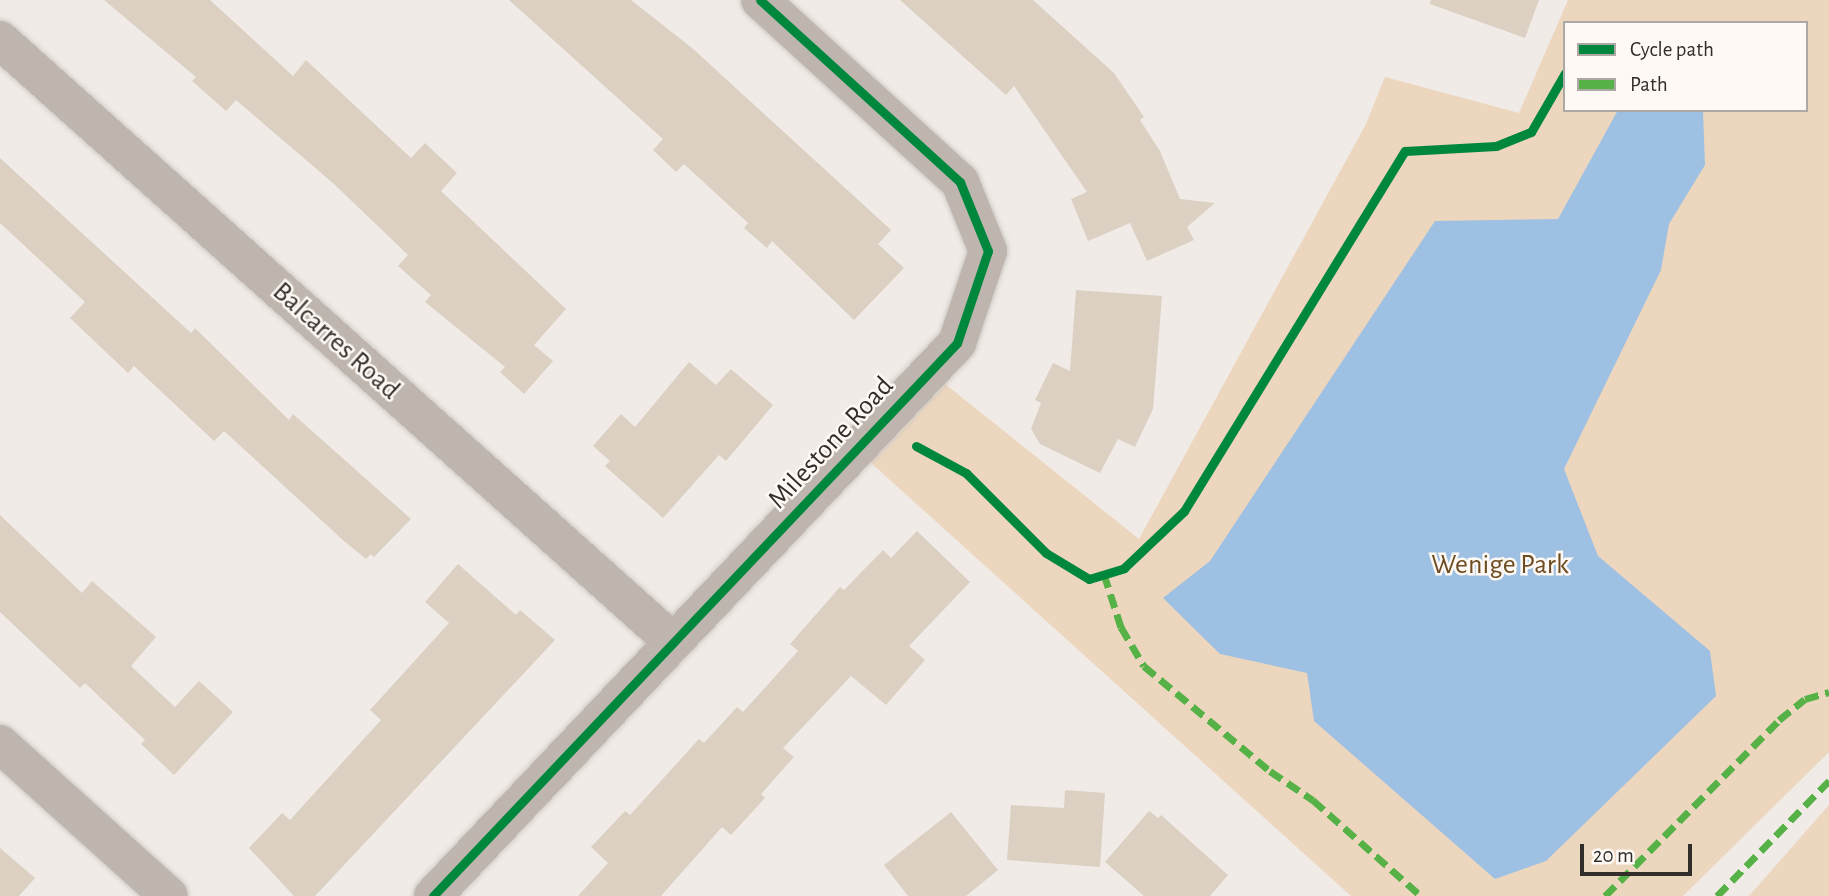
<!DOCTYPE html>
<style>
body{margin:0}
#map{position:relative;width:1829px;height:896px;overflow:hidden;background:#f0ebe6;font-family:"Alegreya Sans",sans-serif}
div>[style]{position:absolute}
.green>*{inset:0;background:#ecd6be}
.water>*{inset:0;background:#9ec0e2}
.building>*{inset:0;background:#dcd0c3}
.roads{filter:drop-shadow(0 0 2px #cdc9c5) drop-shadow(0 0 2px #cdc9c5)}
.minor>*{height:38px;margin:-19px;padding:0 19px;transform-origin:19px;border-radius:19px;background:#bdb5ae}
.quiet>*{height:7px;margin-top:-3.5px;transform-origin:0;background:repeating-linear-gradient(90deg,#56b246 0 14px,transparent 0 21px)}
.cycleway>*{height:9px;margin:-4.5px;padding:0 4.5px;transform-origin:4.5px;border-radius:4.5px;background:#00873e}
span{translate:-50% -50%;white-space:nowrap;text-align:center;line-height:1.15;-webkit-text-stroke:5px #fef9f4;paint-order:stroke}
.street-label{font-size:28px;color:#312e2b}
.park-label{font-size:28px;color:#6d4c22}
.legend{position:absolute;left:1563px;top:21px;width:245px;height:91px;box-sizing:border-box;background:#fef9f4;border:2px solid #aca8a4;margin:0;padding:9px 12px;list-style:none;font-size:21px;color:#312e2b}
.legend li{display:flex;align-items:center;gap:14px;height:35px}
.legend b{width:35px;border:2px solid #aca8a4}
.scale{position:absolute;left:1580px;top:844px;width:112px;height:32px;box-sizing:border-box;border:4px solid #312e2b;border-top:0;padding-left:9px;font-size:21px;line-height:24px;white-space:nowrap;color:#312e2b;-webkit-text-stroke:5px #fef9f4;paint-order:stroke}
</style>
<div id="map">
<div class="green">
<i style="clip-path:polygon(evenodd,1568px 0,1829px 0,1829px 752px,1683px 896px,1351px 896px,870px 462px,945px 384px,1139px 539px,1366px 124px,1385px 77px,1519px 113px,1568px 0,1565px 23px,1806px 23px,1806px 110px,1565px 110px,1565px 23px)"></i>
<i style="clip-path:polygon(1829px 805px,1829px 896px,1749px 896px)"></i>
</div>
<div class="water">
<i style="clip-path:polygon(1618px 110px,1703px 110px,1705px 165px,1669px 224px,1661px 270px,1564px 469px,1598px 556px,1710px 651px,1716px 696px,1546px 861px,1495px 879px,1314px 721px,1307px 673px,1220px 654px,1163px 598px,1210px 561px,1435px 221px,1558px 219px)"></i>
</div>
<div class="building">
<i style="clip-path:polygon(104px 0,210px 0,293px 76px,306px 60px,411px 158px,425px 143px,457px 173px,441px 191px,566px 309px,534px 345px,553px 361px,524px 394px,500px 372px,505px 367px,425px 302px,431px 295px,398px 266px,408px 255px,334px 184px,236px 100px,226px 111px,192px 81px,196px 77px)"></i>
<i style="clip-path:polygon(509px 0,631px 0,692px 48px,891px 230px,878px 244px,904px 268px,854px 320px,772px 241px,767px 248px,744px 228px,748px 223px,684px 164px,676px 172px,653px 150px,663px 139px)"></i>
<i style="clip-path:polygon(900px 0,1033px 0,1114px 73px,1144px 117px,1140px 120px,1160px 151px,1180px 199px,1215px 203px,1187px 227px,1194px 240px,1147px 261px,1130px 223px,1088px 241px,1071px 199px,1087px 192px,1014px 86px,1006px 95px)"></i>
<i style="clip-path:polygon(1431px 0,1539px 0,1525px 38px,1430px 4px)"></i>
<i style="clip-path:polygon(0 158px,191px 333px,195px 328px,289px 420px,293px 414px,411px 519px,374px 557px,371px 554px,366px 559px,344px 541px,224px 431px,214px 441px,134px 366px,128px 373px,70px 318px,85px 302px,0 223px)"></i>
<i style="clip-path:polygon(1076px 290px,1162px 296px,1153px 409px,1135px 447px,1118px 439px,1100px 473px,1040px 444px,1031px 429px,1041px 403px,1035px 400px,1053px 363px,1070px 371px)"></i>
<i style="clip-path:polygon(689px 362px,716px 385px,731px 369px,773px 405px,726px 461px,719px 455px,663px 518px,605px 466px,610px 461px,593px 446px,621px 414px,635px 427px)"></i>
<i style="clip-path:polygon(0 515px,82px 593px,92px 581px,156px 637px,131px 666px,175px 707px,199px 681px,233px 712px,174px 775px,141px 744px,145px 740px,85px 683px,80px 688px,0 612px)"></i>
<i style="clip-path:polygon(917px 531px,970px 582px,909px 646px,925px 660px,886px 705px,851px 676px,783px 748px,794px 757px,761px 794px,765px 798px,731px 835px,722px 827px,661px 896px,578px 896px,608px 863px,591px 847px,625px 811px,630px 815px,699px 739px,704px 743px,737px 707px,743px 712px,798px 651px,790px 644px,840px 587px,844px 590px,883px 550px,891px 558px)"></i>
<i style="clip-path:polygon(458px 564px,516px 615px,520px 610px,555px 640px,315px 896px,294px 896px,249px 848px,282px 813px,290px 820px,381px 720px,370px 710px,449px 623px,425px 602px)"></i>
<i style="clip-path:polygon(1065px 790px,1105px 793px,1100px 867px,1007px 860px,1011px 805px,1064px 808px)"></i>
<i style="clip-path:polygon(1149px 811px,1158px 818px,1161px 815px,1228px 875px,1210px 896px,1144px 896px,1105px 862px)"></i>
<i style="clip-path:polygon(951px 812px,998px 870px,966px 896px,908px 896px,884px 865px)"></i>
<i style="clip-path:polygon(0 848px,35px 878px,19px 896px,0 896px)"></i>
</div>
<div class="roads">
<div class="minor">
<i style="left:0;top:40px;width:903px;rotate:41.81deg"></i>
<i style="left:0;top:744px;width:227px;rotate:42deg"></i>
<i style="left:433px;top:896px;width:762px;rotate:-46.54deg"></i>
<i style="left:957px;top:343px;width:97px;rotate:-71.4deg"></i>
<i style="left:988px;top:251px;width:74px;rotate:-112.1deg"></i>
<i style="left:960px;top:182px;width:270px;rotate:-137.7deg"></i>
</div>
</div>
<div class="quiet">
<i style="left:1104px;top:574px;width:56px;rotate:72.2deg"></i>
<i style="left:1121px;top:627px;width:45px;rotate:59.5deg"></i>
<i style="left:1144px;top:666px;width:164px;rotate:39.8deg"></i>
<i style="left:1270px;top:771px;width:52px;rotate:34deg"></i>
<i style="left:1313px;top:800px;width:144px;rotate:41.6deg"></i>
<i style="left:1605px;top:896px;width:247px;rotate:-45.3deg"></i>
<i style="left:1779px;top:720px;width:33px;rotate:-39deg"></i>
<i style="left:1805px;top:699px;width:25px;rotate:-16deg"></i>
<i style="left:1717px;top:896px;width:161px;rotate:-45.8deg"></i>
</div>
<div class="cycleway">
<i style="left:916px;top:446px;width:57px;rotate:28.4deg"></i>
<i style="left:966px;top:473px;width:113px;rotate:45deg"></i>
<i style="left:1046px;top:553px;width:50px;rotate:31.2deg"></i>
<i style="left:1089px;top:579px;width:37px;rotate:-17deg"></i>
<i style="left:1124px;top:568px;width:83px;rotate:-43.5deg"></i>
<i style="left:1184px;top:511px;width:422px;rotate:-58.5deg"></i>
<i style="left:1405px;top:151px;width:91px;rotate:-3.1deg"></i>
<i style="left:1496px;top:146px;width:38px;rotate:-22deg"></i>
<i style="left:1531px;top:132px;width:68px;rotate:-60deg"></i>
<i style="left:433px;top:896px;width:762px;rotate:-46.54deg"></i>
<i style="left:957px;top:343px;width:97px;rotate:-71.4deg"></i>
<i style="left:988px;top:251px;width:74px;rotate:-112.1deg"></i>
<i style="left:960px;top:182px;width:270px;rotate:-137.7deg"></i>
</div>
<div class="street-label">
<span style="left:336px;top:341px;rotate:42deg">Balcarres Road</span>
<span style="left:831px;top:443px;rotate:-47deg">Milestone Road</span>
</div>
<div class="park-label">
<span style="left:1500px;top:565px">Wenige Park</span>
</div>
<ul class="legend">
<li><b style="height:9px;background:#00873e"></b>Cycle path</li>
<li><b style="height:9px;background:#56b246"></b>Path</li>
</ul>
<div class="scale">20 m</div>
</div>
